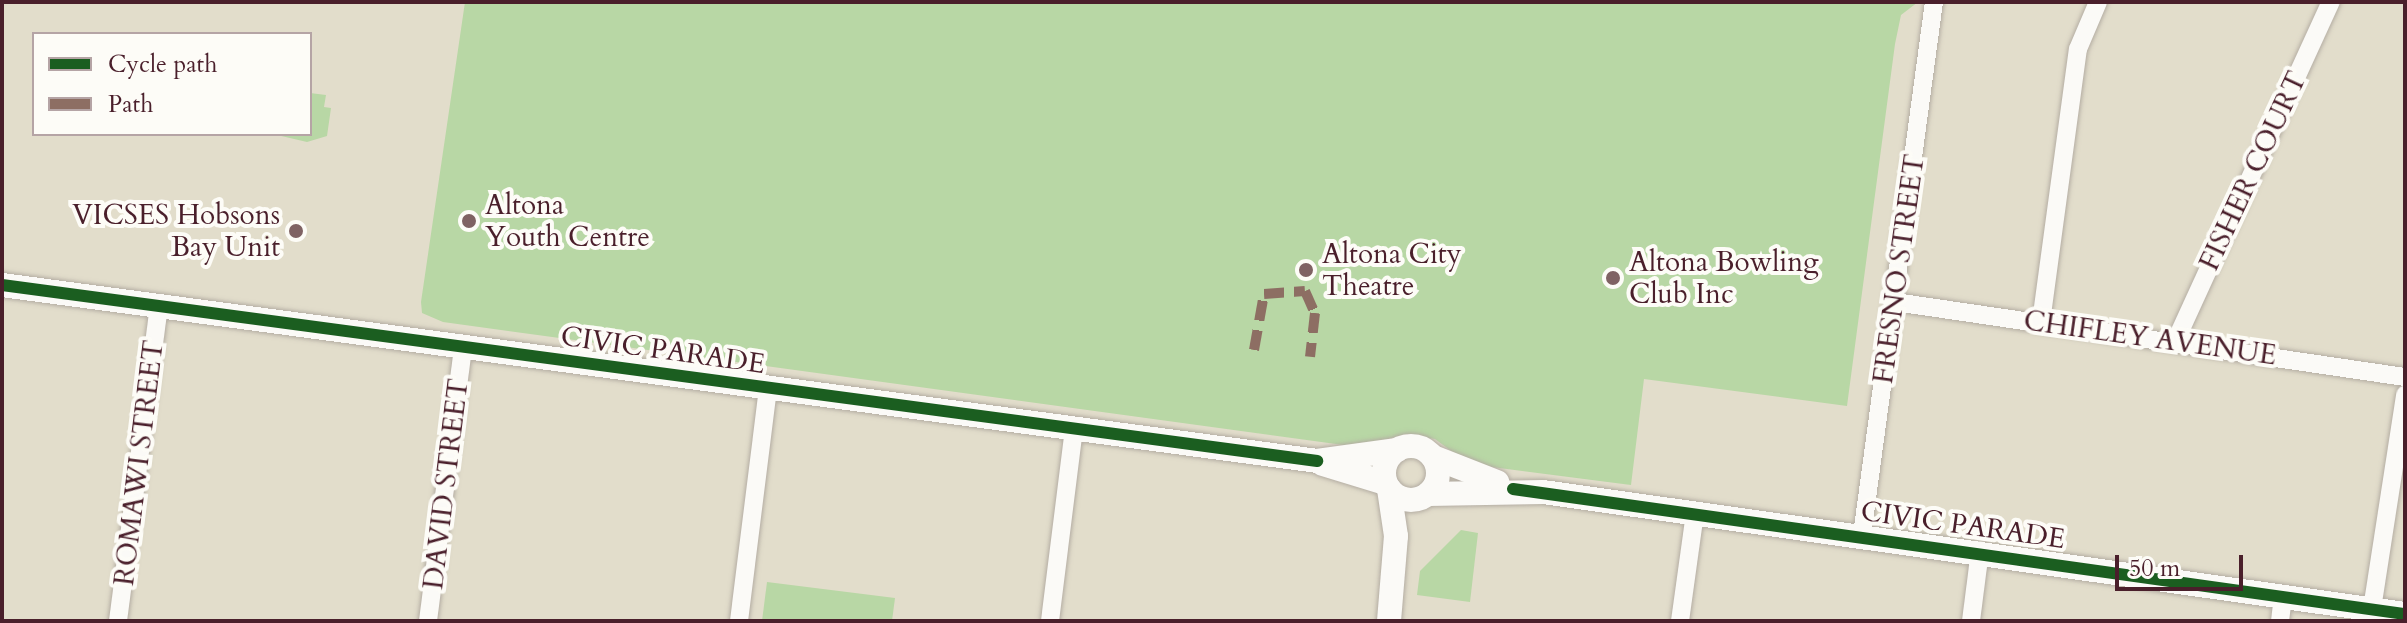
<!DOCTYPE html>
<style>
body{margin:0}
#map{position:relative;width:2407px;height:623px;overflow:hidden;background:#e2ddcb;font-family:Cardo,serif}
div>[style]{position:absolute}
.green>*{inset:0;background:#b8d7a5}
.roads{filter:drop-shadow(0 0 2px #b4ada3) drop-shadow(0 0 2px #b4ada3)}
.minor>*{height:18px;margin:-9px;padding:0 9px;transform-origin:9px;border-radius:9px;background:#fbfaf7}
.tertiary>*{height:24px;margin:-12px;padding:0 12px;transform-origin:12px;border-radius:12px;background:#fbfaf7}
.tertiary>.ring{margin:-12px;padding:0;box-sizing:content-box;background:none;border:24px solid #fbfaf7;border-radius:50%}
.quiet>*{height:10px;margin-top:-5px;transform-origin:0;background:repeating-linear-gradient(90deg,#8d6e63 0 20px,transparent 0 30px)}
.cycleway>*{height:12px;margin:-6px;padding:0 6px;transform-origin:6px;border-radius:6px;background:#1b5e20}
.dots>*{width:22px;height:22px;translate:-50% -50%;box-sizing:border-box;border:4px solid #fdfcf7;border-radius:50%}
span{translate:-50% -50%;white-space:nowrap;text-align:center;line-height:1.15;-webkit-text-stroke:8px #fdfcf7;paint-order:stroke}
.street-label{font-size:28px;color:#4a1f2b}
.poi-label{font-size:28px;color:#4a1f2b}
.left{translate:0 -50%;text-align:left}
.right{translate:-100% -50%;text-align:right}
.frame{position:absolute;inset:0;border:4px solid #4a1f2b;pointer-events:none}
.legend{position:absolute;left:32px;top:32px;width:280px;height:104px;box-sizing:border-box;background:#fdfcf7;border:2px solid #b5a4a5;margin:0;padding:10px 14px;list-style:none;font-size:24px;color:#4a1f2b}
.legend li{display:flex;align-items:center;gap:16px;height:40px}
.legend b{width:40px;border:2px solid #b5a4a5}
.scale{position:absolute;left:2115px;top:555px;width:128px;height:36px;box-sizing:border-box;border:4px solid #4a1f2b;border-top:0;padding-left:10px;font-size:24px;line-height:28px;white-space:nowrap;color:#4a1f2b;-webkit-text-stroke:6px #fdfcf7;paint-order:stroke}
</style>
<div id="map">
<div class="green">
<i style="clip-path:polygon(465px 2px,1918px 2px,1901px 15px,1895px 44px,1847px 406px,1644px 379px,1631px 485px,1469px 464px,1435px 439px,1406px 434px,1358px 447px,443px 322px,422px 313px,421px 302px)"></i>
<i style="clip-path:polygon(310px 93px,326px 95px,324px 107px,331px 108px,327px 136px,307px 142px,277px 135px,310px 134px)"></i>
<i style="clip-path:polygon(1461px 530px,1478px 533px,1470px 602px,1417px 595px,1420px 571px)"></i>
<i style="clip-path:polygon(767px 582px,895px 598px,892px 621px,762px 621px)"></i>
</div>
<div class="roads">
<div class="minor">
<i style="left:1895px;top:302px;width:515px;rotate:8.37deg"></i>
<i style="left:2041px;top:322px;width:275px;rotate:-82.3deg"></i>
<i style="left:2078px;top:49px;width:51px;rotate:-66.9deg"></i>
<i style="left:2176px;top:340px;width:372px;rotate:-65.4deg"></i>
<i style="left:1862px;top:535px;width:538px;rotate:-82.31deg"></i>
<i style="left:2372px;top:609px;width:217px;rotate:-81.2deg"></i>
<i style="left:118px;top:621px;width:318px;rotate:-82.6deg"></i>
<i style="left:428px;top:621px;width:275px;rotate:-82.7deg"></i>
<i style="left:739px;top:621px;width:235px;rotate:-82.9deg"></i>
<i style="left:1050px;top:621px;width:193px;rotate:-82.9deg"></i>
<i style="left:1680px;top:621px;width:109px;rotate:-82.1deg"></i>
<i style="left:1971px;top:621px;width:71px;rotate:-82.7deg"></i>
<i style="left:2280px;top:621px;width:26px;rotate:-83deg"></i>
</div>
<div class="tertiary">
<i style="left:2px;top:285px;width:1327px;rotate:7.62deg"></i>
<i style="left:1317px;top:461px;width:81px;rotate:-7.8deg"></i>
<i class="ring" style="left:1384px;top:446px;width:30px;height:30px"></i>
<i style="left:1433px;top:457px;width:69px;rotate:21.3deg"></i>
<i style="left:1323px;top:464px;width:65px;rotate:17deg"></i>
<i style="left:1428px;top:494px;width:115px;rotate:-1deg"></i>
<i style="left:1543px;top:492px;width:871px;rotate:8.06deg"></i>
<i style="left:1389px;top:621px;width:85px;rotate:-85.3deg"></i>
<i style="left:1396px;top:536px;width:48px;rotate:-98.5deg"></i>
</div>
</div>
<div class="quiet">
<i style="left:1254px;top:350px;width:57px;rotate:-79.9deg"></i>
<i style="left:1264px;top:294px;width:41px;rotate:-4.2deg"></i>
<i style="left:1305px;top:291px;width:24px;rotate:66deg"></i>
<i style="left:1315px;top:313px;width:44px;rotate:96.5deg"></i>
</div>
<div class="cycleway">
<i style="left:2px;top:285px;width:1327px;rotate:7.62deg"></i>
<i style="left:1513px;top:489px;width:901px;rotate:7.98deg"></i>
</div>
<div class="dots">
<i style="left:469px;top:221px;background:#7f6263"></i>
<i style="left:296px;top:231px;background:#7f6263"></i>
<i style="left:1306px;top:270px;background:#7f6263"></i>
<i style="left:1613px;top:278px;background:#7f6263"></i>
</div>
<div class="street-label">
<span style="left:2253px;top:171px;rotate:-65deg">FISHER COURT</span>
<span style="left:1899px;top:269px;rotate:-82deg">FRESNO STREET</span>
<span style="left:2150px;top:338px;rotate:8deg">CHIFLEY AVENUE</span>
<span style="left:663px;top:350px;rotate:8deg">CIVIC PARADE</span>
<span style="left:139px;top:463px;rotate:-83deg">ROMAWI STREET</span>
<span style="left:446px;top:484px;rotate:-83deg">DAVID STREET</span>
<span style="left:1963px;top:525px;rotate:8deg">CIVIC PARADE</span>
</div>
<div class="poi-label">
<span class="left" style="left:485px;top:221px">Altona<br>Youth Centre</span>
<span class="right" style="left:280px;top:231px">VICSES Hobsons<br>Bay Unit</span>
<span class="left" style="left:1322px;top:270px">Altona City<br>Theatre</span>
<span class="left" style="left:1629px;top:278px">Altona Bowling<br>Club Inc</span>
</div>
<div class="frame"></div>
<ul class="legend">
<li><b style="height:10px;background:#1b5e20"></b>Cycle path</li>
<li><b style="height:10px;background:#8d6e63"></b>Path</li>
</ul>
<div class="scale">50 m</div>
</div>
